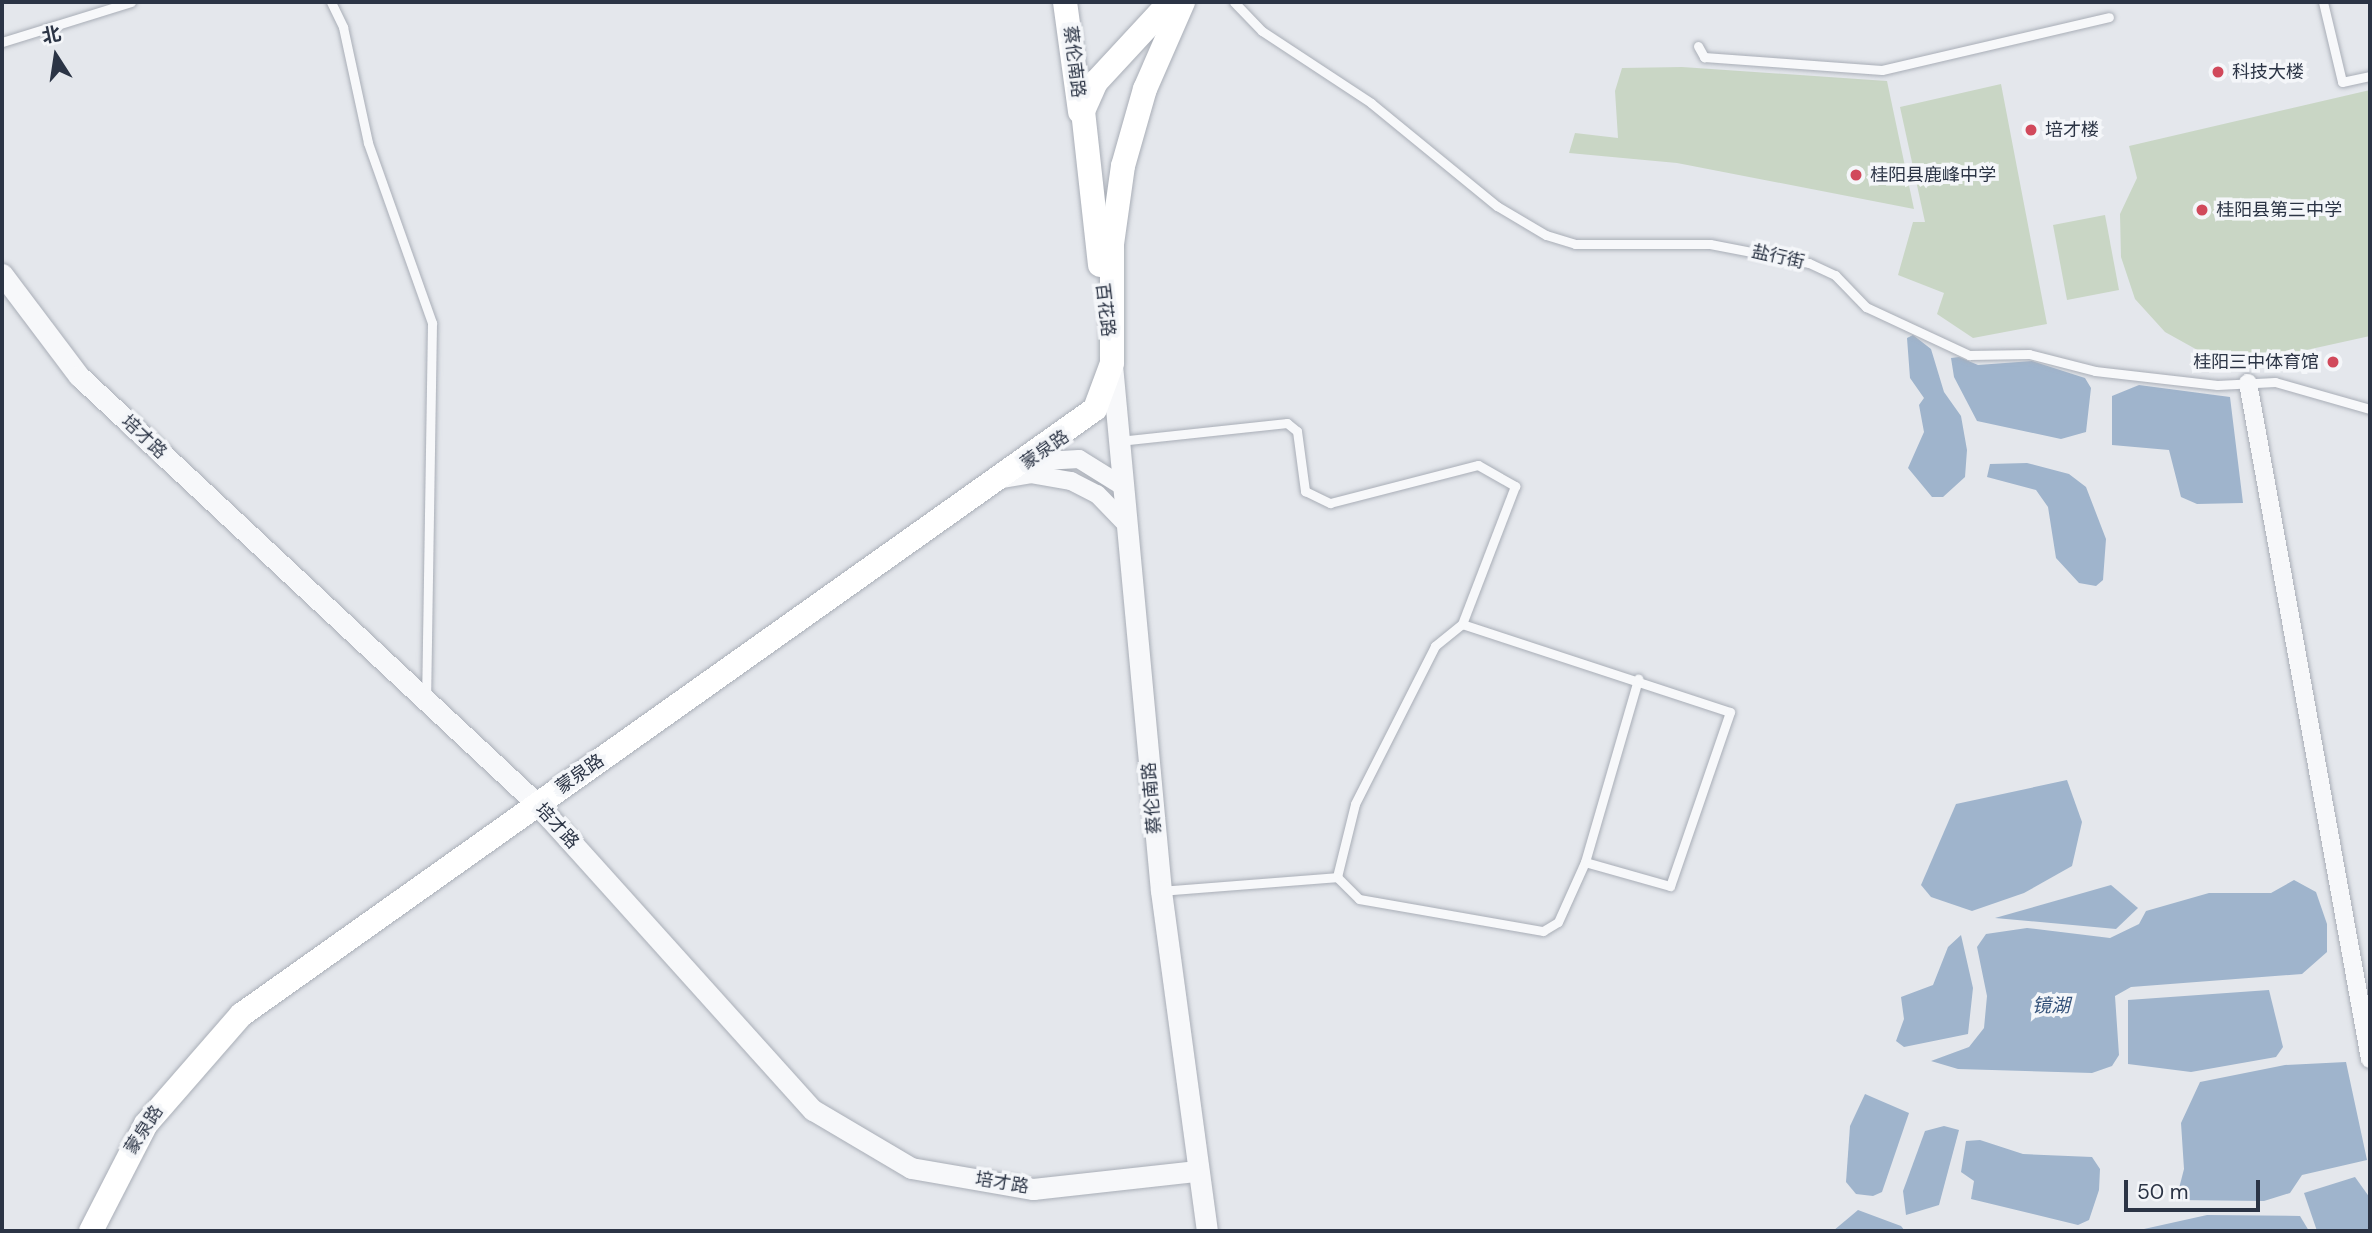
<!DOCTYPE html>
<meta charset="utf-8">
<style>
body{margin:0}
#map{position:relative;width:2372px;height:1233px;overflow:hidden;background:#e4e7ec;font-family:"DM Sans","Noto Sans SC",sans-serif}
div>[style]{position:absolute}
.green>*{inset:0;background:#c9d6c5}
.water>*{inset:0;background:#9fb4cc}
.roads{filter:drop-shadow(0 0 2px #a9aeb7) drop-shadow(0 0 2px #a9aeb7)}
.service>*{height:9px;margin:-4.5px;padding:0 4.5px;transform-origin:4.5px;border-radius:4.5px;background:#f7f8fa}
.minor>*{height:18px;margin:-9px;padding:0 9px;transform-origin:9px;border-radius:9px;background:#f7f8fa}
.tertiary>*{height:21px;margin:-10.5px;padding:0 10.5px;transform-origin:10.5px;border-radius:10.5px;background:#f7f8fa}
.secondary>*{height:24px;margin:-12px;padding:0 12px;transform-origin:12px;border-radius:12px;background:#fff}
.dots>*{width:19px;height:19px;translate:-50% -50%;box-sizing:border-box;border:4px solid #f4f6f9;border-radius:50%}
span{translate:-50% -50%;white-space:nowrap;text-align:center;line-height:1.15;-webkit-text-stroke:7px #f4f6f9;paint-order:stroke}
.street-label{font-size:18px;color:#2b3445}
.poi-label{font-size:18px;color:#2b3445}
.left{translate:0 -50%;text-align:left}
.right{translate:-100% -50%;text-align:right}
.water-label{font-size:19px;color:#34527a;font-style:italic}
.frame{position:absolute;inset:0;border:4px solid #2b3445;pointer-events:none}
.north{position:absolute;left:21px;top:21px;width:70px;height:70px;-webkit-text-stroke:5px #f4f6f9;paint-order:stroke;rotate:348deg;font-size:19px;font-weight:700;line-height:28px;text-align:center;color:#2b3445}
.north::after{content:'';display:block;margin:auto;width:24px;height:32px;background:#2b3445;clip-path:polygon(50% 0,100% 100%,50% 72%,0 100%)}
.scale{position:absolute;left:2124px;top:1180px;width:136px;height:32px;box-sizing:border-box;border:4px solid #2b3445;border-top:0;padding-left:9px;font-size:21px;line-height:24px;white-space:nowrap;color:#2b3445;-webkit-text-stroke:5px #f4f6f9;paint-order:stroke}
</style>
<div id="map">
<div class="green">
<i style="clip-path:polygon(1682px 67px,1887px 81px,1914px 209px,1677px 163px,1569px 153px,1575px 133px,1618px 138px,1615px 91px,1622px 68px)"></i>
<i style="clip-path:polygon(2001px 84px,2047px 324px,1973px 338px,1937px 314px,1944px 293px,1898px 275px,1913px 222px,1925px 222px,1900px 107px)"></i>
<i style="clip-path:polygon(2370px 90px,2370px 336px,2239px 365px,2210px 357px,2165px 332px,2135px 299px,2121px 257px,2120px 214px,2137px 178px,2129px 146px)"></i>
<i style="clip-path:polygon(2105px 215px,2119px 290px,2067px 300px,2053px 225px)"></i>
</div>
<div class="water">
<i style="clip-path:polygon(1913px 335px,1931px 349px,1944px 392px,1961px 416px,1967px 450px,1965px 477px,1943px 497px,1932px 497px,1908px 468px,1924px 432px,1919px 405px,1924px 398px,1910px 378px,1907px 338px)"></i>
<i style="clip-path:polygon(1959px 357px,1978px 365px,2032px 361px,2085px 378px,2091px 388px,2086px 432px,2061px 439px,1977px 421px,1954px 377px,1951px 358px)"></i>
<i style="clip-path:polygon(2139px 385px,2230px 397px,2243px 503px,2197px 504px,2181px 497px,2169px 450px,2112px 445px,2112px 396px)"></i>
<i style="clip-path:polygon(2027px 463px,2069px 474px,2086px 487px,2106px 539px,2103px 580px,2096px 586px,2079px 583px,2056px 558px,2048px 507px,2036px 490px,1987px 477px,1990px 464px)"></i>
<i style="clip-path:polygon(2067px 780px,2082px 822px,2072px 866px,2024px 893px,1972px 911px,1931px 897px,1921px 885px,1956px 804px)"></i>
<i style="clip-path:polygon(2294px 880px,2316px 892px,2327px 924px,2327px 952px,2302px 974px,2131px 987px,2115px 996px,2119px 1055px,2112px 1066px,2092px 1073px,1958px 1069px,1931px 1061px,1969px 1047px,1984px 1028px,1987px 996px,1977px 947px,1986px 934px,2027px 928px,2110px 938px,2139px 924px,2146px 911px,2209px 893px,2271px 893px)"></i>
<i style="clip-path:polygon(2111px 885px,2138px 908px,2116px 929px,1995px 918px)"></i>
<i style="clip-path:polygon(1961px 935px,1973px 988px,1968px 1034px,1904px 1047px,1896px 1041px,1904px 1019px,1901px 997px,1933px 985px,1948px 947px)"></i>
<i style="clip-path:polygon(2269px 990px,2283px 1047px,2276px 1057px,2191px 1072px,2128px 1064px,2128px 1000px)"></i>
<i style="clip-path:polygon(2346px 1062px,2367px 1160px,2302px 1175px,2290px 1193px,2264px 1201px,2176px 1200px,2184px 1169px,2181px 1123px,2200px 1082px,2285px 1065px)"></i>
<i style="clip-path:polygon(1865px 1094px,1909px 1113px,1882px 1192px,1873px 1196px,1856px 1194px,1846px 1182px,1850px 1126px)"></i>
<i style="clip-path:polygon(1944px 1126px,1959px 1130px,1939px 1205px,1906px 1215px,1903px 1191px,1925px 1131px)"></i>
<i style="clip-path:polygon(1980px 1140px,2023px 1154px,2092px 1157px,2100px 1169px,2099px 1190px,2089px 1220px,2078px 1225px,1971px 1199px,1974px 1181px,1961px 1172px,1966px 1141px)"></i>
<i style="clip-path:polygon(2355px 1177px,2370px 1198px,2370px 1231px,2317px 1231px,2304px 1193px)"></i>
<i style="clip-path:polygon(1858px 1210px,1901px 1226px,1905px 1231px,1833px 1231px)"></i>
<i style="clip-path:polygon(2207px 1215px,2300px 1216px,2309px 1231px,2135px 1231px)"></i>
</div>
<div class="roads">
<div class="service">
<i style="left:331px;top:2px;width:28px;rotate:64deg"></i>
<i style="left:343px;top:27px;width:119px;rotate:77.8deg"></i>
<i style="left:368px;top:143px;width:191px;rotate:70.4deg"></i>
<i style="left:432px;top:323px;width:373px;rotate:90.9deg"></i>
<i style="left:1234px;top:2px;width:40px;rotate:46deg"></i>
<i style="left:1262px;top:31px;width:131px;rotate:33.4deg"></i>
<i style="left:1371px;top:103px;width:163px;rotate:39.3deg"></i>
<i style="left:1497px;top:206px;width:57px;rotate:30.6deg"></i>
<i style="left:1546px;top:235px;width:30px;rotate:17deg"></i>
<i style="left:1575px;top:244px;width:135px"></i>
<i style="left:1710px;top:244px;width:101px;rotate:10.9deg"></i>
<i style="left:1809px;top:263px;width:29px;rotate:25deg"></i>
<i style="left:1835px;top:275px;width:45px;rotate:45.9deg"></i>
<i style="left:1866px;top:307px;width:114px;rotate:25deg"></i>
<i style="left:1969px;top:355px;width:60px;rotate:-1deg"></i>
<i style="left:2029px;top:354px;width:68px;rotate:14.4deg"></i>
<i style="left:2095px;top:371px;width:123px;rotate:6.5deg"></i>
<i style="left:2217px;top:385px;width:58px;rotate:-3deg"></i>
<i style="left:2275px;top:382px;width:99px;rotate:15.9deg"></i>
<i style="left:2323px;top:2px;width:82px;rotate:76.6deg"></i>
<i style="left:2342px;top:82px;width:29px;rotate:-12deg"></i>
<i style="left:2px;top:42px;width:135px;rotate:-17.2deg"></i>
<i style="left:1698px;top:46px;width:13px;rotate:61deg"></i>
<i style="left:1704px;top:57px;width:178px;rotate:4.2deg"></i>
<i style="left:1882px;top:70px;width:233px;rotate:-13.1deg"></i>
<i style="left:1119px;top:441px;width:169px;rotate:-6.1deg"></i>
<i style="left:1287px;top:423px;width:13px;rotate:39deg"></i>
<i style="left:1297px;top:431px;width:61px;rotate:82.4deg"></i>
<i style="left:1305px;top:491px;width:28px;rotate:26deg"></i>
<i style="left:1330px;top:503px;width:153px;rotate:-14.4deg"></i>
<i style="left:1478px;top:465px;width:43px;rotate:29.6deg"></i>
<i style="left:1515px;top:486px;width:148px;rotate:111deg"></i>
<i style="left:1462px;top:624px;width:282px;rotate:18.2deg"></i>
<i style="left:1730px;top:712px;width:184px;rotate:109deg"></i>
<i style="left:1670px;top:886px;width:88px;rotate:-164.2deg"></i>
<i style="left:1462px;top:624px;width:35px;rotate:141deg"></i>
<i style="left:1435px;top:646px;width:177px;rotate:116.9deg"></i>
<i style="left:1355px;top:804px;width:75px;rotate:103.9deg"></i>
<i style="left:1337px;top:877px;width:31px;rotate:45deg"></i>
<i style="left:1359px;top:899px;width:187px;rotate:9.9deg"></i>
<i style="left:1543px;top:931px;width:17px;rotate:-31deg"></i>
<i style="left:1558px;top:922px;width:66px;rotate:-65.8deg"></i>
<i style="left:1585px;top:862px;width:191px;rotate:-73.8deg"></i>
<i style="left:1161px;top:891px;width:177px;rotate:-4.5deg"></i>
</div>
<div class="minor">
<i style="left:2248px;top:383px;width:687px;rotate:79.77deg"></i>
<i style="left:1026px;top:462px;width:53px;rotate:-3.2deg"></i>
<i style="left:1079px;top:459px;width:53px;rotate:31.9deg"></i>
<i style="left:1003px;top:479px;width:27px;rotate:-10deg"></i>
<i style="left:1030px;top:474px;width:42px;rotate:9.7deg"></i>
<i style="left:1071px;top:481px;width:29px;rotate:27deg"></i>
<i style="left:1097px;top:494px;width:43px;rotate:45.9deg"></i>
</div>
<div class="tertiary">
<i style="left:2px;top:274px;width:128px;rotate:53deg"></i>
<i style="left:79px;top:376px;width:627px;rotate:43.06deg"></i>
<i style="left:537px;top:804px;width:412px;rotate:48deg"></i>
<i style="left:813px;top:1110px;width:114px;rotate:30.6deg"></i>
<i style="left:911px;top:1168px;width:124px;rotate:9.8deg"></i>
<i style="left:1033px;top:1189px;width:165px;rotate:-6.3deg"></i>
<i style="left:1112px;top:365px;width:528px;rotate:84.68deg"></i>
<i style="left:1161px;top:891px;width:343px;rotate:82.3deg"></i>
</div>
<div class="secondary">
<i style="left:1065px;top:2px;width:111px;rotate:82.2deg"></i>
<i style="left:1100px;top:265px;width:155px;rotate:-96.3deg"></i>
<i style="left:1083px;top:111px;width:32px;rotate:-66deg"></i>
<i style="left:1096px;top:82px;width:109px;rotate:-47.2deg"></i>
<i style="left:91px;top:1231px;width:120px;rotate:-62.8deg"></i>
<i style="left:146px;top:1124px;width:145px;rotate:-48.9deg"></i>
<i style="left:241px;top:1015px;width:1047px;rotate:-35.36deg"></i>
<i style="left:1095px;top:409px;width:49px;rotate:-69.7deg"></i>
<i style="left:1112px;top:363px;width:119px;rotate:-90deg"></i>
<i style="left:1112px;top:244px;width:79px;rotate:-82deg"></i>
<i style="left:1123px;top:166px;width:80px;rotate:-74.1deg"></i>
<i style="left:1145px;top:89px;width:95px;rotate:-66.4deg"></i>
</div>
</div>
<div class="dots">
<i style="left:2218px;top:72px;background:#d1495b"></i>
<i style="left:2031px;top:130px;background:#d1495b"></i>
<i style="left:1856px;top:175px;background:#d1495b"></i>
<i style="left:2202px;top:210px;background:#d1495b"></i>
<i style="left:2333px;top:362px;background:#d1495b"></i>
</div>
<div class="street-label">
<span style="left:1074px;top:62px;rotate:83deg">蔡伦南路</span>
<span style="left:1778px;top:257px;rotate:13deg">盐行街</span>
<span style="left:1105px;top:310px;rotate:83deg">百花路</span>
<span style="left:144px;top:437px;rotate:43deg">培才路</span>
<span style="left:1045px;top:450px;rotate:-35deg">蒙泉路</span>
<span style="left:580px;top:774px;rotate:-35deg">蒙泉路</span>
<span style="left:1152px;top:798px;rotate:-95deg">蔡伦南路</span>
<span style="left:557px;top:826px;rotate:47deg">培才路</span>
<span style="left:144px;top:1130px;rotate:-57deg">蒙泉路</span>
<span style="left:1002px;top:1183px;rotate:9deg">培才路</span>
</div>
<div class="poi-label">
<span class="left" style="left:2232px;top:72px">科技大楼</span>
<span class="left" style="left:2045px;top:130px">培才楼</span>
<span class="left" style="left:1870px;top:175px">桂阳县鹿峰中学</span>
<span class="left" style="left:2216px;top:210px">桂阳县第三中学</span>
<span class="right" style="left:2319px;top:362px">桂阳三中体育馆</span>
</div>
<div class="water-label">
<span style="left:2051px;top:1006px">镜湖</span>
</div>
<div class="frame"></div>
<div class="north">北</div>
<div class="scale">50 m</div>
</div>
